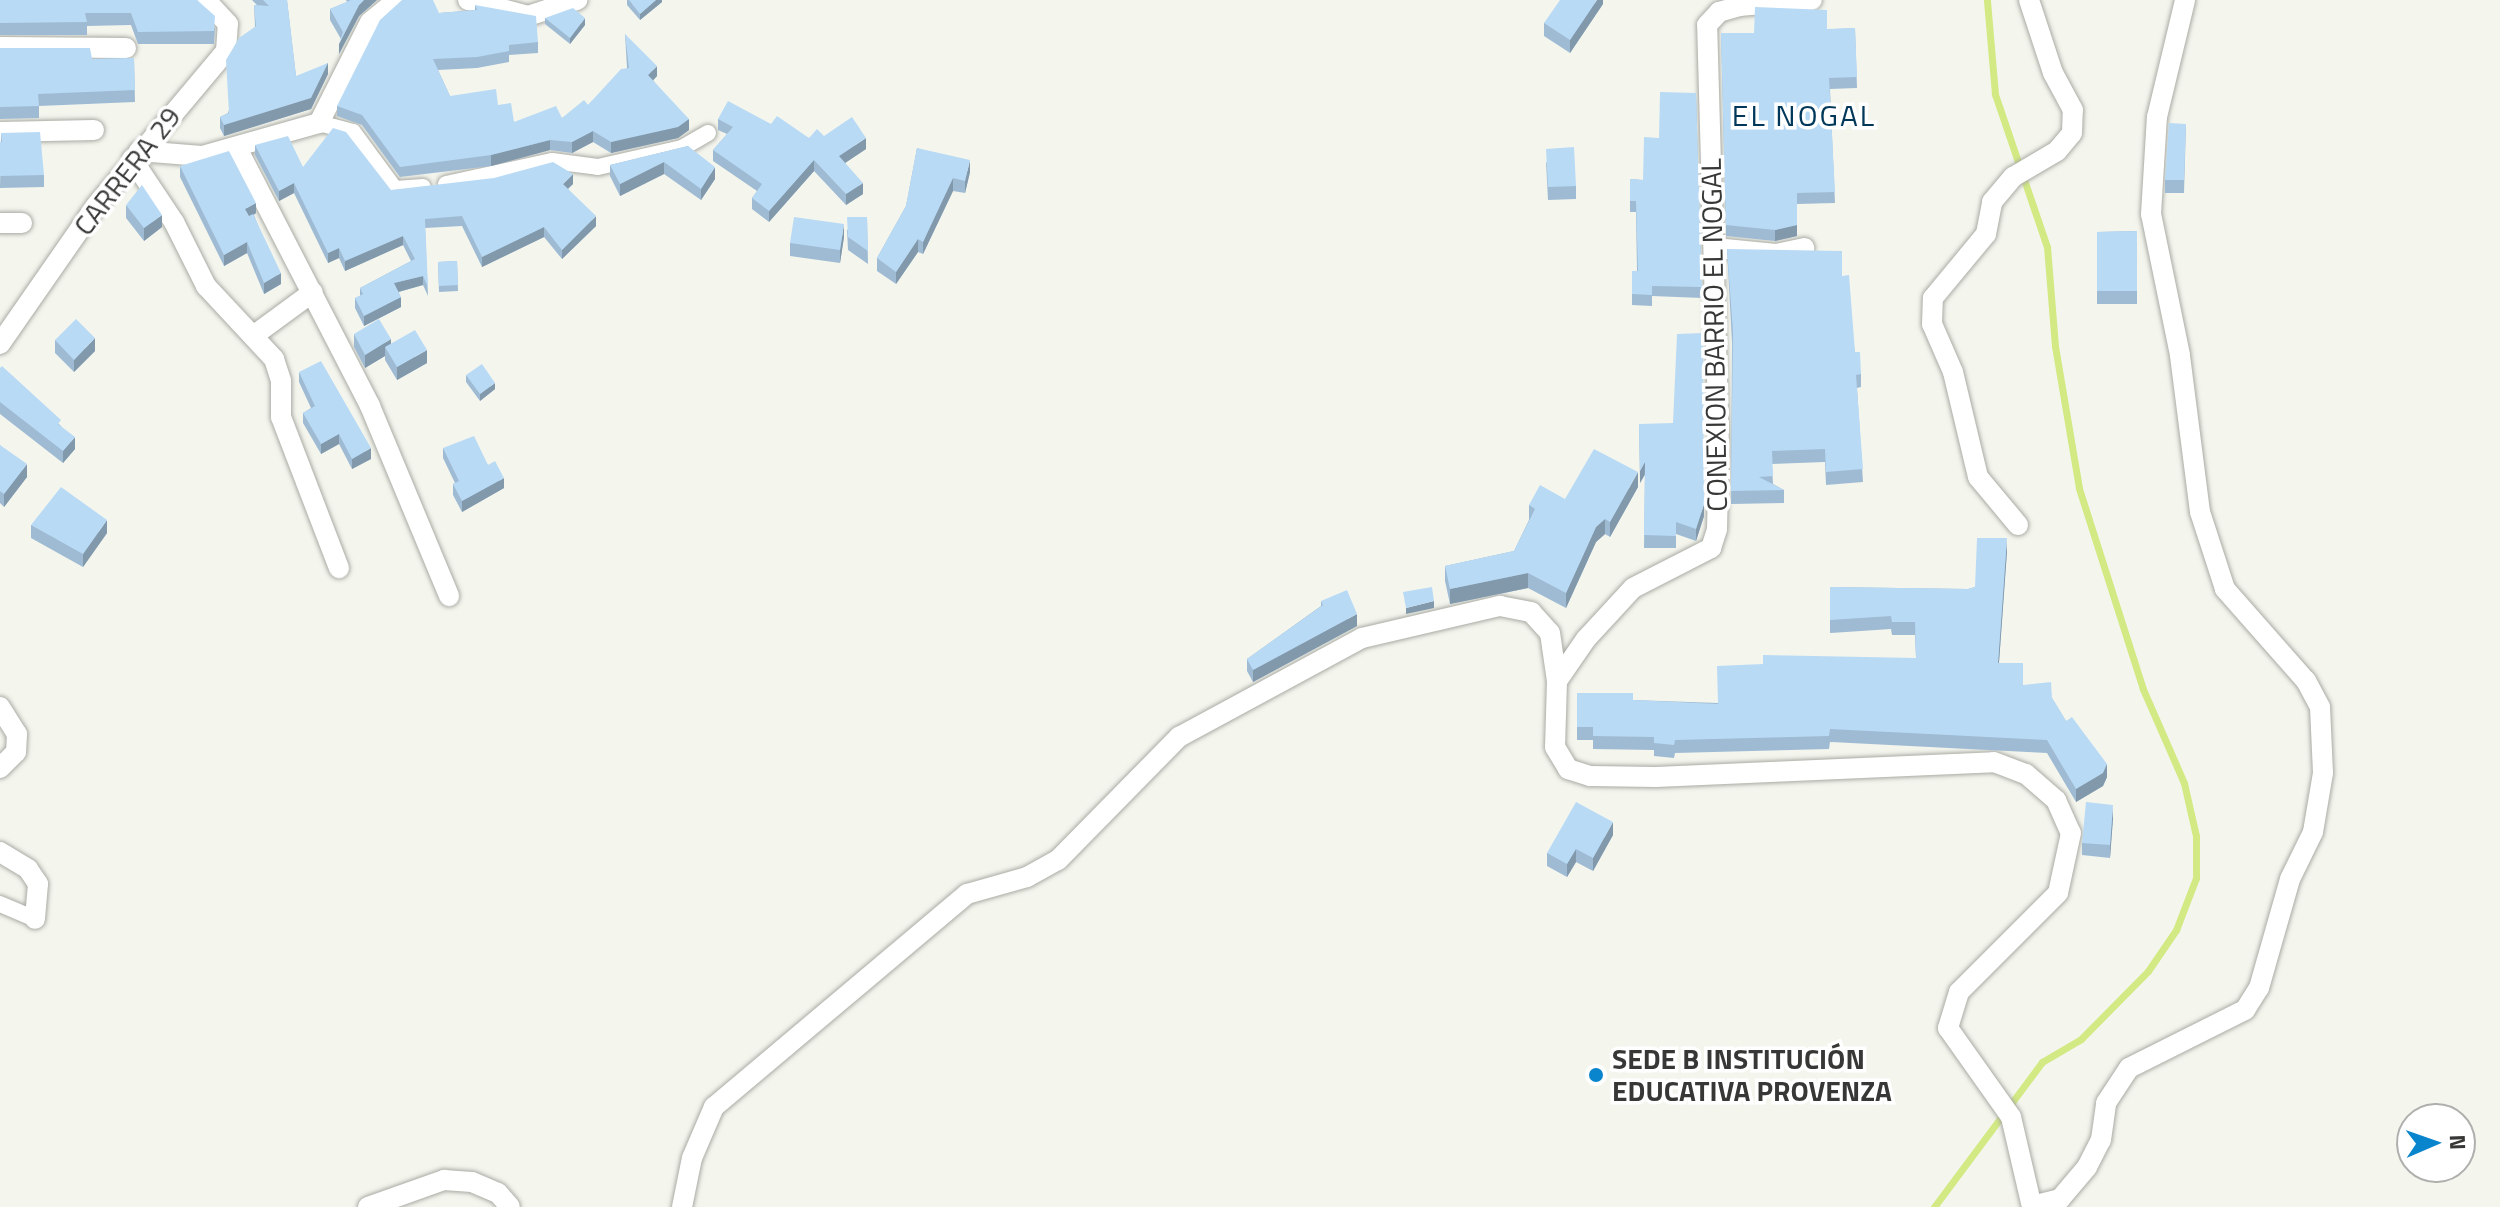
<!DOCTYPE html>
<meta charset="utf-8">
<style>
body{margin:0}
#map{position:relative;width:2500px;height:1207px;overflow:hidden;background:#f4f6ee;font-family:"Titillium Web",sans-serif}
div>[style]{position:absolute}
.stream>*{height:7px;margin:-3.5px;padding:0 3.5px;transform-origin:3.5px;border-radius:3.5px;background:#d2e984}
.roads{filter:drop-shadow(0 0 2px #a9aba4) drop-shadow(0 0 2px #a9aba4)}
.pedestrian>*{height:16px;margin:-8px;padding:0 8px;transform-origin:8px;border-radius:8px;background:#fff}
.minor>*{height:20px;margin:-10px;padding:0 10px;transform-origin:10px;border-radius:10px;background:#fff}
.wall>*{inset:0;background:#9fbbd3}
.shaded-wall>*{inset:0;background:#8299ac}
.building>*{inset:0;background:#b9daf5}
.dots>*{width:22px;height:22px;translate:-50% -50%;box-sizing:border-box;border:4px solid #fff;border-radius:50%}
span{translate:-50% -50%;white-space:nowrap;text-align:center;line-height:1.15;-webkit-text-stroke:7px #fff;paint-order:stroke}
.street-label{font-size:28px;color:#373835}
.poi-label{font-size:28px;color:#373835;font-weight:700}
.left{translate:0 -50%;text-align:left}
.neighbourhood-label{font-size:30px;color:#01385a;letter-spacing:2px}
.north{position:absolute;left:2396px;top:1103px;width:80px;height:80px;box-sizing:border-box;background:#fff;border:2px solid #afafae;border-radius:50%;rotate:88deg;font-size:22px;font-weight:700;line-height:32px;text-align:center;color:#373835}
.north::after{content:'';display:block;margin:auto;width:28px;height:36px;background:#0985cd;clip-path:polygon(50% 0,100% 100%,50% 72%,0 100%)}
</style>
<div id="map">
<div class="stream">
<i style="left:1934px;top:1207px;width:181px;rotate:-53.3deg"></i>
<i style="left:2042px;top:1062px;width:45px;rotate:-30.5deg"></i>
<i style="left:2081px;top:1039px;width:95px;rotate:-45.4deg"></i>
<i style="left:2148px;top:971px;width:50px;rotate:-55.7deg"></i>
<i style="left:2176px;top:930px;width:56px;rotate:-69deg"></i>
<i style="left:2196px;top:878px;width:42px;rotate:-90deg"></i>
<i style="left:2196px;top:836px;width:54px;rotate:-102.8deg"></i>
<i style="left:2184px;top:783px;width:103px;rotate:-113.6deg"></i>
<i style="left:2143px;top:689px;width:211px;rotate:-107.7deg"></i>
<i style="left:2079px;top:488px;width:144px;rotate:-99.6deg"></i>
<i style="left:2055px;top:346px;width:99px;rotate:-94.6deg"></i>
<i style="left:2047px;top:247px;width:162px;rotate:-108.8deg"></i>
<i style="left:1995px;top:94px;width:94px;rotate:-94.9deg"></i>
</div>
<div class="roads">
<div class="pedestrian">
<i style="left:319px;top:123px;width:35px;rotate:15deg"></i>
<i style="left:353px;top:132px;width:71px;rotate:53.6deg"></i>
<i style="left:395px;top:189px;width:28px;rotate:-4deg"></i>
<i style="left:446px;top:184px;width:108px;rotate:-12.2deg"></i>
<i style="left:552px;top:161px;width:46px;rotate:7.4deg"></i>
<i style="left:598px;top:167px;width:86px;rotate:-12.7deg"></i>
<i style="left:682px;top:148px;width:30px;rotate:-30deg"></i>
<i style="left:0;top:904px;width:38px;rotate:23deg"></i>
</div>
<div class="minor">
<i style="left:468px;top:0;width:62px;rotate:14.9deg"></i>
<i style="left:528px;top:16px;width:52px;rotate:-18.1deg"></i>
<i style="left:0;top:47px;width:126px;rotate:0.5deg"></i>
<i style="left:0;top:132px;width:94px;rotate:-1.2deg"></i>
<i style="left:237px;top:148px;width:290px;rotate:62.7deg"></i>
<i style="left:370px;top:406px;width:206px;rotate:67.4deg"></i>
<i style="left:139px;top:151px;width:63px;rotate:4.5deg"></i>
<i style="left:202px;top:156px;width:122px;rotate:-15.8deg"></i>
<i style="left:319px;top:123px;width:113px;rotate:-63.2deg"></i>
<i style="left:370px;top:22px;width:35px;rotate:-39deg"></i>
<i style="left:132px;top:159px;width:76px;rotate:56.3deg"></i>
<i style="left:174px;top:222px;width:72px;rotate:63.4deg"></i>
<i style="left:206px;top:286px;width:100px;rotate:47deg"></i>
<i style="left:274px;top:359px;width:23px;rotate:72deg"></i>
<i style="left:281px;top:381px;width:36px;rotate:90deg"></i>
<i style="left:281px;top:417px;width:162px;rotate:69deg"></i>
<i style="left:0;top:223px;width:22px"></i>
<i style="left:1715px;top:248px;width:61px;rotate:5.6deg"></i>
<i style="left:1776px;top:254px;width:29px;rotate:-12deg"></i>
<i style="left:253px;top:336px;width:74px;rotate:-36.3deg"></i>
<i style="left:0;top:344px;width:168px;rotate:-55.2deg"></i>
<i style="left:96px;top:206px;width:202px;rotate:-50deg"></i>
<i style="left:226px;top:51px;width:27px;rotate:-86deg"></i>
<i style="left:228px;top:24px;width:33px;rotate:-133deg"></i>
<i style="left:2018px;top:525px;width:62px;rotate:-129.8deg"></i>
<i style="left:1978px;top:477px;width:108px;rotate:-103.4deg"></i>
<i style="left:1953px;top:372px;width:52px;rotate:-113.6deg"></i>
<i style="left:1932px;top:324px;width:26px;rotate:-88deg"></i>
<i style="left:1933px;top:298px;width:83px;rotate:-50.4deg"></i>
<i style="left:1986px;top:234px;width:33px;rotate:-79deg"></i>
<i style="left:1992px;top:202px;width:33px;rotate:-50deg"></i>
<i style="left:2013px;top:177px;width:51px;rotate:-30.6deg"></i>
<i style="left:2057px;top:151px;width:23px;rotate:-50deg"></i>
<i style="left:2072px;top:133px;width:23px;rotate:-88deg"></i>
<i style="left:2073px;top:110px;width:42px;rotate:-118.4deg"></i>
<i style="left:2053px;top:73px;width:77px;rotate:-108.2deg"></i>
<i style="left:1557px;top:681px;width:51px;rotate:-55.4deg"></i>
<i style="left:1586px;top:639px;width:69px;rotate:-47.3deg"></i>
<i style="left:1633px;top:588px;width:88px;rotate:-27.1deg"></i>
<i style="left:1711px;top:548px;width:20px;rotate:-72deg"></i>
<i style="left:1717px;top:529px;width:79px;rotate:-88.5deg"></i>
<i style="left:1719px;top:450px;width:425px;rotate:-91.6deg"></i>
<i style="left:1707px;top:25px;width:18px;rotate:-47deg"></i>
<i style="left:1719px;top:12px;width:22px;rotate:-16deg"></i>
<i style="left:1740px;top:6px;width:72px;rotate:-4.8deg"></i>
<i style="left:0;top:707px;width:32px;rotate:58deg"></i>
<i style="left:17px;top:734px;width:18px;rotate:93deg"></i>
<i style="left:16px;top:752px;width:23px;rotate:135deg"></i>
<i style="left:0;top:852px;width:33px;rotate:31deg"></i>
<i style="left:28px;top:869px;width:18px;rotate:56deg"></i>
<i style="left:38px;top:884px;width:35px;rotate:95deg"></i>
<i style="left:2032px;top:1206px;width:29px;rotate:-14deg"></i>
<i style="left:2060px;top:1199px;width:42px;rotate:-49.8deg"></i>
<i style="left:2087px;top:1167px;width:30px;rotate:-63deg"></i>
<i style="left:2101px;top:1140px;width:37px;rotate:-82deg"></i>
<i style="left:2106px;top:1103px;width:42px;rotate:-56.7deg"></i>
<i style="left:2129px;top:1068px;width:130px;rotate:-26.6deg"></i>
<i style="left:2245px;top:1010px;width:26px;rotate:-58deg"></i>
<i style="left:2259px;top:988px;width:113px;rotate:-74.1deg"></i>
<i style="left:2290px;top:879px;width:52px;rotate:-63.9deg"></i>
<i style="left:2313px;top:832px;width:60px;rotate:-80.4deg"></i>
<i style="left:2323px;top:773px;width:66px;rotate:-92.6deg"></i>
<i style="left:2320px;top:707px;width:30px;rotate:-118deg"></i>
<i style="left:2306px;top:681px;width:123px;rotate:-131.4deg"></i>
<i style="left:2225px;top:589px;width:81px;rotate:-108deg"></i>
<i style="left:2200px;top:512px;width:158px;rotate:-97.3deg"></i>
<i style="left:2180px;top:355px;width:144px;rotate:-101.6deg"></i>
<i style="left:2151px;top:214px;width:97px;rotate:-86.5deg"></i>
<i style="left:2157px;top:117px;width:120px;rotate:-76.5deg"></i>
<i style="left:368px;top:1207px;width:81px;rotate:-19.6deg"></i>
<i style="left:444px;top:1180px;width:28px;rotate:4deg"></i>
<i style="left:472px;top:1182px;width:28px;rotate:23deg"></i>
<i style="left:498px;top:1193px;width:18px;rotate:49deg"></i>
<i style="left:682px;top:1207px;width:50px;rotate:-78.5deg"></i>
<i style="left:692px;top:1158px;width:56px;rotate:-66.7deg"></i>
<i style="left:714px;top:1107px;width:331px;rotate:-40.1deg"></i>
<i style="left:967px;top:894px;width:62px;rotate:-15.8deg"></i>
<i style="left:1027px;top:877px;width:35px;rotate:-29deg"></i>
<i style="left:1058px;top:860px;width:173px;rotate:-45.5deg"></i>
<i style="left:1179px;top:737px;width:208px;rotate:-28.4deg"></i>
<i style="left:1362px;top:638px;width:142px;rotate:-13.1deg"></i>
<i style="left:1500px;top:606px;width:32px;rotate:11deg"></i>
<i style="left:1531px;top:612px;width:28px;rotate:48deg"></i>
<i style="left:1550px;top:633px;width:49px;rotate:81.7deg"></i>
<i style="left:1557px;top:681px;width:66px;rotate:91.7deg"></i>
<i style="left:1555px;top:747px;width:26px;rotate:59deg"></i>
<i style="left:1568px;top:769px;width:23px;rotate:18deg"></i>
<i style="left:1590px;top:776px;width:66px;rotate:0.9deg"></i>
<i style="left:1656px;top:777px;width:338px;rotate:-2.5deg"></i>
<i style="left:1994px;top:762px;width:34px;rotate:21deg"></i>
<i style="left:2026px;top:774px;width:40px;rotate:41deg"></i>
<i style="left:2056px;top:800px;width:36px;rotate:66deg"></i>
<i style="left:2071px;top:833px;width:61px;rotate:102.2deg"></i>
<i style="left:2058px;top:893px;width:140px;rotate:135deg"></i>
<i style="left:1959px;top:992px;width:38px;rotate:107deg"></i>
<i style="left:1948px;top:1028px;width:109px;rotate:54.7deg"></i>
<i style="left:2011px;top:1117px;width:92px;rotate:76.9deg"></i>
</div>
</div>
<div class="wall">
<i style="clip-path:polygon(0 0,197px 0,215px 29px,214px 44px,138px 44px,131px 25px,87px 26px,87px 35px,0 35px)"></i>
<i style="clip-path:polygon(252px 0,287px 0,296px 76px,328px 74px,311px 109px,224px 136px,220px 128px,220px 117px,228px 113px,255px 26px,254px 5px,257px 5px)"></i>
<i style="clip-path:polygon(346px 0,377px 0,359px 16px,339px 54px,341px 39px,330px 20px,330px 9px,347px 2px)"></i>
<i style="clip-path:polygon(627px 0,662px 0,662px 2px,640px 20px,627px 5px)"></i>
<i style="clip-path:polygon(1603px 0,1603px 4px,1570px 53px,1544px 36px,1544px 23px)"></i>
<i style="clip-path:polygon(475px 5px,538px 42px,538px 53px,509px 55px,509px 62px,477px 68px,438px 70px,450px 96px,498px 105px,514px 122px,562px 118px,588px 105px,627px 68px,625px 34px,657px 76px,653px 80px,689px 130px,678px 138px,611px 153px,593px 142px,572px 153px,550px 150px,491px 166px,400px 177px,362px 125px,337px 116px,337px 106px,439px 13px,475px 10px)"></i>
<i style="clip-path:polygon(545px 18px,585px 25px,570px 44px,545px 24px)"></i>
<i style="clip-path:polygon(1855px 28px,1857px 88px,1830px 89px,1835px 203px,1797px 204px,1797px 236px,1775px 241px,1726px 236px,1721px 33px,1754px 33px)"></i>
<i style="clip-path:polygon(0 48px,92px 59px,134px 58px,135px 102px,39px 106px,39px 118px,0 119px)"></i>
<i style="clip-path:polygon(1696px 93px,1702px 298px,1652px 296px,1652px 306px,1632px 305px,1632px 271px,1637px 271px,1636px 212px,1630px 212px,1630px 179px,1643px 180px,1659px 138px)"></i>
<i style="clip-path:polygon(718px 119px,771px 124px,809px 138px,824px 136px,866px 149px,845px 163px,863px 194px,846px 205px,814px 171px,769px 222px,752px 209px,752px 198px,757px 191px,713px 161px,713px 150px,727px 134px,718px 130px)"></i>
<i style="clip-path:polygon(2186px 124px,2184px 193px,2165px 193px,2165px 180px)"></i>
<i style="clip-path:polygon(1px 133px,44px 175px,44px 187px,0 188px)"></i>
<i style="clip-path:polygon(255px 145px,303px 167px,391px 190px,573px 184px,568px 189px,596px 226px,562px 259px,544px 237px,482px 267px,462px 226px,425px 228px,428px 296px,423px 285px,399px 292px,401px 307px,364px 326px,355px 308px,355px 298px,360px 296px,360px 288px,411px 261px,403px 245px,345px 271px,339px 258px,328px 263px,294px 193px,279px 201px,255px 155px)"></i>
<i style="clip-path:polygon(688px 146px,715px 179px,701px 200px,664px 174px,620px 196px,610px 176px,610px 165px)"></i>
<i style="clip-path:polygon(917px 148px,970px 172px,965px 193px,953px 191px,923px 254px,918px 252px,896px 284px,877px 271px,877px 258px,906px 206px)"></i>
<i style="clip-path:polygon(1546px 162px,1576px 186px,1576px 199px,1548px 200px)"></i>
<i style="clip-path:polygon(180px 166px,256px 213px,254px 215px,281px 284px,264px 294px,247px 253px,224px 266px,180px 177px)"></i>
<i style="clip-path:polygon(126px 205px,162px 227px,144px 241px,126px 218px)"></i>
<i style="clip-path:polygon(867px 217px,868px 264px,848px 250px,847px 230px)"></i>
<i style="clip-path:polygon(2137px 231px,2137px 304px,2097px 304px,2097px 232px)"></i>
<i style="clip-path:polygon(844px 237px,840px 263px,790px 256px,790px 243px)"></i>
<i style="clip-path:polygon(1727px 249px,1842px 276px,1855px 352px,1861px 374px,1861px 387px,1857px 388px,1863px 482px,1826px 485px,1825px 462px,1772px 464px,1773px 484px,1784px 490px,1784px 503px,1731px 504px,1732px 343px)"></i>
<i style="clip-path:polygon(457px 261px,458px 291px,439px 292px,438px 262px)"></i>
<i style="clip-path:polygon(354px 334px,391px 344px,427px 363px,397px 380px,385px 360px,385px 356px,365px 368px,354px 347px)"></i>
<i style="clip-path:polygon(55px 340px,95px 351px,74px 372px,55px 353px)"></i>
<i style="clip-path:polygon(0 368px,61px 426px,75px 449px,63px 463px,0 414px)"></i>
<i style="clip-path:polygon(299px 372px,371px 459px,352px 469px,339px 444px,321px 454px,303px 423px,303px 413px,311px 408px,299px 382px)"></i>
<i style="clip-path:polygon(466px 375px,495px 389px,480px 401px,466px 382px)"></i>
<i style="clip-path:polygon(1639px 424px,1704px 516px,1696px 541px,1676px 534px,1676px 548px,1644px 548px,1645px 475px,1640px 483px)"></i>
<i style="clip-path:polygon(0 445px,27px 477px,4px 507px,0 503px)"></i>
<i style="clip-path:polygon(443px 448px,488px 465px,504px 488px,462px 512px,453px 495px,453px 484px,455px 483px,443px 458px)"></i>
<i style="clip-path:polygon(1638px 487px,1610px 537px,1605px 534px,1596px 542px,1566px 608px,1528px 588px,1450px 604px,1445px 581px,1445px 566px,1514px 551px,1529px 520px,1529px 505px)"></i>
<i style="clip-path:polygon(31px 525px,107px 533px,83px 567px,31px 538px)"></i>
<i style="clip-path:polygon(2007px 551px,1999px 663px,2023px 685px,2052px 698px,2066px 721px,2107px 777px,2103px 786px,2076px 802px,2047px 753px,1830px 742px,1829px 749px,1675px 753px,1674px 758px,1654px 756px,1654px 750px,1593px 749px,1593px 740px,1577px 740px,1577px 693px,1633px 700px,1718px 703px,1916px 658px,1915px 635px,1892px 635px,1891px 629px,1830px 633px,1830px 587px,1968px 589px,1975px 587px)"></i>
<i style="clip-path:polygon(1321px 601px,1357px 626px,1253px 682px,1247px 671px,1247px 659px,1321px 606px)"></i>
<i style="clip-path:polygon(2113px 818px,2110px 858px,2082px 855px,2082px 843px)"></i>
<i style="clip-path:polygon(1613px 835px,1593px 871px,1576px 862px,1567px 877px,1547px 866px,1547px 853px)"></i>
</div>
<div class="shaded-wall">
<i style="clip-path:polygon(364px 0,377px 0,359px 16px,339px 54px,339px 44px,359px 5px)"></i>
<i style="clip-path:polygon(656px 0,662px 0,662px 2px,640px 20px,640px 14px)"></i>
<i style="clip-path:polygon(1597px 0,1603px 0,1603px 4px,1570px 53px,1570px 40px)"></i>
<i style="clip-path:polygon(585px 18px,585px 25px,570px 44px,570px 38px)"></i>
<i style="clip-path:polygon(328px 63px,328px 74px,311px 109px,224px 136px,224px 125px)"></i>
<i style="clip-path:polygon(657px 66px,657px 76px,648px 86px,648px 75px)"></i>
<i style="clip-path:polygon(689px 119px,689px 130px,678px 138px,611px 153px,611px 142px)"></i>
<i style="clip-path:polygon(593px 131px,593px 142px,572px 153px,572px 142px)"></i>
<i style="clip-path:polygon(866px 138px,866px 149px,839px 167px,839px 156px)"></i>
<i style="clip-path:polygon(550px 140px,550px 150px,491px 166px,491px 155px)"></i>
<i style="clip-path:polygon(814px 160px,814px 171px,769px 222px,769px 211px)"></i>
<i style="clip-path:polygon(970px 160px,970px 172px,965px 193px,965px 181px)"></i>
<i style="clip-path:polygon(664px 162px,664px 174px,620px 196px,620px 184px)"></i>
<i style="clip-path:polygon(715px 167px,715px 179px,701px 200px,701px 189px)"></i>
<i style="clip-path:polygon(573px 174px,573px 184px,563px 193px,563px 184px)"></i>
<i style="clip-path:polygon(953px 178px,953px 191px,923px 254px,923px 242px)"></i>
<i style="clip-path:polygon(294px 183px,294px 193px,279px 201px,279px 191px)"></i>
<i style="clip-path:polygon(863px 183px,863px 194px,846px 205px,846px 194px)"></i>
<i style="clip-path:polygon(256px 203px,256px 213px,245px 219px,245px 209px)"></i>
<i style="clip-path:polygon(162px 215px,162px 227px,144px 241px,144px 228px)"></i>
<i style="clip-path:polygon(596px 216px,596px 226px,562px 259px,562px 250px)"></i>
<i style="clip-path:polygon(844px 224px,844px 237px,840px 263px,840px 250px)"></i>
<i style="clip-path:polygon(1797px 225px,1797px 236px,1775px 241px,1775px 230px)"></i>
<i style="clip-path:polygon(544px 227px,544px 237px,482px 267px,482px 257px)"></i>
<i style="clip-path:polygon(403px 236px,403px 245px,345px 271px,345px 261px)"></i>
<i style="clip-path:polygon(918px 239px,918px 252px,896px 284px,896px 272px)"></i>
<i style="clip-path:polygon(247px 242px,247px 253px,224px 266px,224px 255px)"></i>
<i style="clip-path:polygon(339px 248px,339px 258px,328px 263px,328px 253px)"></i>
<i style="clip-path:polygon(281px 273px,281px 284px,264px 294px,264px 283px)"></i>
<i style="clip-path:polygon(423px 276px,423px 285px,394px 293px,394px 283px)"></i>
<i style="clip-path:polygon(401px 297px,401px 307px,364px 326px,364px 316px)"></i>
<i style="clip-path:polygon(95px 338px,95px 351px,74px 372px,74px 360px)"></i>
<i style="clip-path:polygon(391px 339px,391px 352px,385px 347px,385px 356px,365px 368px,365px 355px)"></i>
<i style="clip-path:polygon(427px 350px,427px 363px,397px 380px,397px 367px)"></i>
<i style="clip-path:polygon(495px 383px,495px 389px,480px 401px,480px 394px)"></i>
<i style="clip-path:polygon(339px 434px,339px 444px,321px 454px,321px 444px)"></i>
<i style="clip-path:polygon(75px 437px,75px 449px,63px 463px,63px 451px)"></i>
<i style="clip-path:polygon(371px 448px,371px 459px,352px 469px,352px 459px)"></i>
<i style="clip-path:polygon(1645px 462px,1645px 474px,1640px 483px,1640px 471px)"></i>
<i style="clip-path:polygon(27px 464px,27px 477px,4px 507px,4px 494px)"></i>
<i style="clip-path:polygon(1638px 472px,1638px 487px,1610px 537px,1610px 522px)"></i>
<i style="clip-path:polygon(504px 478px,504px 488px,462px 512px,462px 501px)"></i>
<i style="clip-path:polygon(1704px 504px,1704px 516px,1696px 541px,1696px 529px)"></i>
<i style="clip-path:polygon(1605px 519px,1605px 534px,1596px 542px,1566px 608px,1566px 593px,1596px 527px)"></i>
<i style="clip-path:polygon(107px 520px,107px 533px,83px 567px,83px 554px)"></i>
<i style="clip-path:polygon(2007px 538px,2007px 551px,1998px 676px,1998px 663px)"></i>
<i style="clip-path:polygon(1528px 573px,1528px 588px,1450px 604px,1450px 589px)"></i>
<i style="clip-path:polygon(1434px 601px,1434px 608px,1406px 614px,1406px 608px)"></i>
<i style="clip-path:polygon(1357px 614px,1357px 626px,1253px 682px,1253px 670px)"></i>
<i style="clip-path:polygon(2107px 764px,2107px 777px,2103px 786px,2076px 802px,2076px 789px)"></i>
<i style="clip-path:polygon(2113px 805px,2113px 818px,2110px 858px,2110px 845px)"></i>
<i style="clip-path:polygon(1613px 822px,1613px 835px,1593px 871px,1593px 858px)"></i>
<i style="clip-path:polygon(1576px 849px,1576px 862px,1567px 877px,1567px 864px)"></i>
</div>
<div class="building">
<i style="clip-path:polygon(0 0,197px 0,215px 16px,214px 31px,138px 32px,131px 13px,85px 13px,87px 22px,0 23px)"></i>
<i style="clip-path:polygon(263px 0,287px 0,296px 76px,328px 63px,311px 98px,224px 125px,220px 117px,229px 113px,226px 60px,239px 38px,256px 26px,254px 5px,269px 6px)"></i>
<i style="clip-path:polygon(351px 0,364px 0,359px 5px,339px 44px,343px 32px,330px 9px)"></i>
<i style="clip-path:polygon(402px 0,433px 0,439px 13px,477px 10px,475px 5px,536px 16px,538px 42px,509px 45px,509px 51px,477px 57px,433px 59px,450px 96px,496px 89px,498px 105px,511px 103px,514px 122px,556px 106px,562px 118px,584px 100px,588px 105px,621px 69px,629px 68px,625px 34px,657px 66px,648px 75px,689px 119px,678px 127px,611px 142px,593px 131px,572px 142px,550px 140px,491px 155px,400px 167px,362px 115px,337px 106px,380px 20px)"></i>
<i style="clip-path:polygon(629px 0,656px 0,640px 14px)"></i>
<i style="clip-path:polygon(1560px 0,1597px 0,1570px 40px,1544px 23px)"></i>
<i style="clip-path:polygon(1755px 7px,1827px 10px,1827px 29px,1855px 28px,1857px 77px,1829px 78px,1835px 192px,1797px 193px,1797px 225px,1775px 230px,1726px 225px,1721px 33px,1754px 33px)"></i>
<i style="clip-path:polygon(573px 8px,585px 18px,570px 38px,545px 18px)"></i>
<i style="clip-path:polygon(0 48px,90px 48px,92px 59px,134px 58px,135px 90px,38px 94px,39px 106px,0 107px)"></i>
<i style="clip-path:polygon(1660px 92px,1696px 93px,1702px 287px,1652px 286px,1652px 295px,1632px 294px,1632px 271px,1638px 271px,1636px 201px,1630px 201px,1630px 179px,1643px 180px,1644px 137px,1659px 138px)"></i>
<i style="clip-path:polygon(728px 101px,771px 124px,777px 116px,809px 138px,817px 129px,824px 136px,852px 117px,866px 138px,839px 156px,863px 183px,846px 194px,814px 160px,769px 211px,752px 198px,762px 184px,713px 150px,733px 127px,718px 119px)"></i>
<i style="clip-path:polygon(2169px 123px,2186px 124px,2184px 180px,2165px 180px)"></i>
<i style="clip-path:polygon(333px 128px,346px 132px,391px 190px,494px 178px,553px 162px,573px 174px,563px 184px,596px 216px,562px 250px,544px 227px,482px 257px,462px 216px,425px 219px,428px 287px,423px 276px,394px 283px,401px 297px,364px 316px,355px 298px,363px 294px,360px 288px,415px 259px,403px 236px,345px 261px,339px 248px,328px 253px,294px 183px,279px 191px,255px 145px,288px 136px,303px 167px)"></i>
<i style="clip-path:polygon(40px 132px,44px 175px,0 176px,0 142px,2px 142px,1px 133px)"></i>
<i style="clip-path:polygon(688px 146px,715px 167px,701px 189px,664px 162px,620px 184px,610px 165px)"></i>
<i style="clip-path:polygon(1574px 147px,1576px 186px,1548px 187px,1546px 149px)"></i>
<i style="clip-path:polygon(917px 148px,970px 160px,965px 181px,953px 178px,923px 242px,918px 239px,896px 272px,877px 258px,906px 206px)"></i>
<i style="clip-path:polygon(229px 151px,256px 203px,245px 209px,249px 216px,253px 214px,281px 273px,264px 283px,247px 242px,224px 255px,180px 166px)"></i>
<i style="clip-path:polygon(142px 185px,162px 215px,144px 228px,126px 205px)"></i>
<i style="clip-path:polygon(794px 217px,844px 224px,840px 250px,790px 243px)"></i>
<i style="clip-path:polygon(847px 217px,867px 217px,868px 251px,848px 237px)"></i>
<i style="clip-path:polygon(2137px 231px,2137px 291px,2097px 291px,2097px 232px)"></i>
<i style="clip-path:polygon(1727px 249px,1842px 251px,1842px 276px,1849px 275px,1855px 352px,1860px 352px,1861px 374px,1856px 375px,1863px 469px,1826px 472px,1825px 449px,1772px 451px,1773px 476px,1759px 477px,1784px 490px,1731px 491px,1733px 332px)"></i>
<i style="clip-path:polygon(457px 261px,458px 285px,439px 286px,438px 262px)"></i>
<i style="clip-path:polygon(76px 319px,95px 338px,74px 360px,55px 340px)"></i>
<i style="clip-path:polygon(379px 319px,391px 339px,365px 355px,354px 334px)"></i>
<i style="clip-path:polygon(415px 330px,427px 350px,397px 367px,385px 347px)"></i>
<i style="clip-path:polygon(1703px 333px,1704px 504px,1696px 529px,1676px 522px,1676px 536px,1644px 535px,1645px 462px,1640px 471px,1639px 424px,1673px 423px,1677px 334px)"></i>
<i style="clip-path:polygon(321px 361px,371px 448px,352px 459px,339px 434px,321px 444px,303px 413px,315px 406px,299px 372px)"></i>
<i style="clip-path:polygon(482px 364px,495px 383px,480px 394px,466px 375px)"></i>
<i style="clip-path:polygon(2px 366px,61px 420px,58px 424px,75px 437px,63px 451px,0 402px,0 368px)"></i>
<i style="clip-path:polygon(474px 436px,488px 465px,495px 461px,504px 478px,462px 501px,453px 484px,459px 481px,443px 448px)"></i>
<i style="clip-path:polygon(0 445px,27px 464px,4px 494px,0 491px)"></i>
<i style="clip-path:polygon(1594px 449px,1638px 472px,1610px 522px,1605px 519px,1596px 527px,1566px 593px,1528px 573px,1450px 589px,1445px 566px,1514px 551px,1535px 509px,1529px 505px,1540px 485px,1565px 499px)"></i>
<i style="clip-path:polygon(61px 487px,107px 520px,83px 554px,31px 525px)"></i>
<i style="clip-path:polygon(1977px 538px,2007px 538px,1998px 663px,2023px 663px,2023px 685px,2051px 682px,2052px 698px,2066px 721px,2072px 717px,2107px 764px,2103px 773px,2076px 789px,2047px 740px,1830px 729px,1829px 736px,1675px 740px,1674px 745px,1654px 743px,1654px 737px,1593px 736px,1593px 727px,1577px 727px,1577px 693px,1633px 693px,1633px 700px,1718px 704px,1717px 666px,1763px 664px,1763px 655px,1916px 658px,1915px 622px,1892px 622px,1891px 616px,1830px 620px,1830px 587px,1968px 589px,1975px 587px)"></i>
<i style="clip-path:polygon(1432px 587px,1434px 601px,1406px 608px,1403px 592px)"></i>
<i style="clip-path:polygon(1347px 590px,1357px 614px,1253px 670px,1247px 659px,1323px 605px,1321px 601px)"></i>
<i style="clip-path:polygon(1576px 802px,1613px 822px,1593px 858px,1576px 849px,1567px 864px,1547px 853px)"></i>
<i style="clip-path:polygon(2086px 802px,2113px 805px,2110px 845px,2082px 843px)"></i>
</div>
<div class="dots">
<i style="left:1596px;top:1075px;background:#0985cd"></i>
</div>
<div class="street-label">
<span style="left:127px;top:171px;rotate:-52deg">CARRERA 29</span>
<span style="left:1714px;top:335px;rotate:-91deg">CONEXION BARRIO EL NOGAL</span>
</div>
<div class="poi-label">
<span class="left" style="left:1612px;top:1075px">SEDE B INSTITUCIÓN<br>EDUCATIVA PROVENZA</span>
</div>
<div class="neighbourhood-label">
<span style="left:1804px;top:115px">EL NOGAL</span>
</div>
<div class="north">N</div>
</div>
